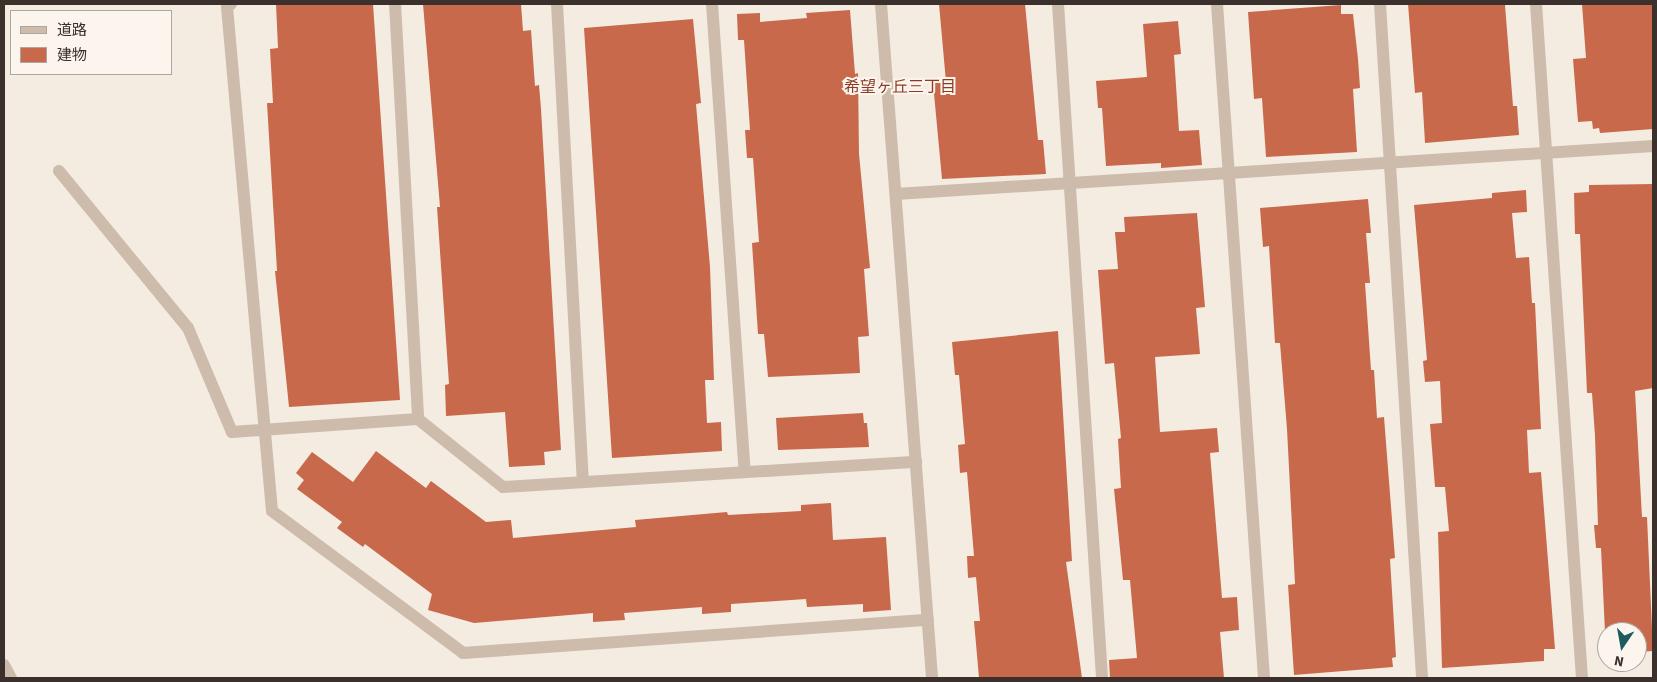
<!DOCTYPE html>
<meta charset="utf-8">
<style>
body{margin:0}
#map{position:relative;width:1657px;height:682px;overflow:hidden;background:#f4ebe1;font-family:"Source Sans 3","Noto Sans JP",sans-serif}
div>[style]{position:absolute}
.building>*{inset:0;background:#c8694b}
.minor>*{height:12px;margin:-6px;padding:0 6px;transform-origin:6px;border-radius:6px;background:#cdbbac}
span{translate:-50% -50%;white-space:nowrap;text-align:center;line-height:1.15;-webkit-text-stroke:4px #fbf5ee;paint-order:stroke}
.neighbourhood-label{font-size:16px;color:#8c3b22}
.frame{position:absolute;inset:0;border:5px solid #3b302b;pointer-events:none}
.legend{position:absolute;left:10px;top:10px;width:162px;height:65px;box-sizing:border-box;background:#fbf5ee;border:1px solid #aea6a0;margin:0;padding:6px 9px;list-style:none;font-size:15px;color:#3b302b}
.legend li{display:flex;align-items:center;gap:10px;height:25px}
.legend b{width:25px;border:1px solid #aea6a0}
.north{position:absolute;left:1597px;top:622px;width:50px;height:50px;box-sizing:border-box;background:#fbf5ee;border:1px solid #aea6a0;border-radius:50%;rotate:192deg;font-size:14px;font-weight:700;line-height:20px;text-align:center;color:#3b302b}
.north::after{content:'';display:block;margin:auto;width:18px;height:22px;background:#1f5a5e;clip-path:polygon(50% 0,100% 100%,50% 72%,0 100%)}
</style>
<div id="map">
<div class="building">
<i style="clip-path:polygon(276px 4px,373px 4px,400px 400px,289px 407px,275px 271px,277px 271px,267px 103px,273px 103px,270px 49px,278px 48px)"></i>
<i style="clip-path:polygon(423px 4px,521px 4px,523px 31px,531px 30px,535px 86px,539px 85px,541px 109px,561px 450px,544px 452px,545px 465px,509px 467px,505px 412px,446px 416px,445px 385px,449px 384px,437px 207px,440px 207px)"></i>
<i style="clip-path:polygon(939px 4px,1025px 4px,1038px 140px,1043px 140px,1046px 174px,942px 179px,933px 83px,946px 82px)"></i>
<i style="clip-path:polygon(1408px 4px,1505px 5px,1513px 106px,1517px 106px,1519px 135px,1425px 143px,1422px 92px,1415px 93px)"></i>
<i style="clip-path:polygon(1582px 4px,1653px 4px,1653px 129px,1600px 133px,1599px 128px,1593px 129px,1592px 121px,1578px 122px,1573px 59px,1586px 58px)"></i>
<i style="clip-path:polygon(1341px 5px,1341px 14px,1353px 14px,1358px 59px,1360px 88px,1353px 89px,1357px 152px,1266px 157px,1262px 98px,1254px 99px,1248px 12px)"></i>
<i style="clip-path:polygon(850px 10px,855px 74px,858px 73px,859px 154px,870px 268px,864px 269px,869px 336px,858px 337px,860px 373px,768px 377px,764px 334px,758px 334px,752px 243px,759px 242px,753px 158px,747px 158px,745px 130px,750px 130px,744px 40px,738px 40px,737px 14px,760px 13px,760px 22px,807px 18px,806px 13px)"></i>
<i style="clip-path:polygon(693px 19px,701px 103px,696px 104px,710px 267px,714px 380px,705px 380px,707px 423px,721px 422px,722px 451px,612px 458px,584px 28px)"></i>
<i style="clip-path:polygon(1178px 21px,1181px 54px,1174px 55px,1179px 131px,1199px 130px,1202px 165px,1161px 168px,1161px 163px,1106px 166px,1102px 108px,1098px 108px,1096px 81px,1147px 77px,1143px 24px)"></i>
<i style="clip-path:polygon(1653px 184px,1653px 388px,1635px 391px,1642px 517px,1647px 517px,1653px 651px,1637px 652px,1637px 632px,1607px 632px,1606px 653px,1601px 548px,1596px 548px,1594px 525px,1598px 525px,1595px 436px,1592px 393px,1587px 393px,1580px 234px,1575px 234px,1574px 193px,1589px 192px,1589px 185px)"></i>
<i style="clip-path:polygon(1526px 190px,1527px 212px,1512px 213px,1516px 258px,1529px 257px,1532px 303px,1535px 303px,1541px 429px,1527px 430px,1529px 473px,1541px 472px,1555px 649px,1544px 649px,1544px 661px,1442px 668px,1438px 532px,1449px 531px,1445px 487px,1435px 487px,1430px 424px,1442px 423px,1440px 381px,1425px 382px,1423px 361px,1427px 360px,1414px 205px,1492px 198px,1492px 193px)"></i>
<i style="clip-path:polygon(1368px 199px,1371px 233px,1366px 233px,1370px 283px,1365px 283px,1371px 370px,1374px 370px,1377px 418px,1384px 417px,1395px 558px,1390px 559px,1396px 657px,1392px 658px,1393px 667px,1294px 675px,1288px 585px,1295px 584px,1287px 429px,1280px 343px,1275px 343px,1269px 246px,1263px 247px,1260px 208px)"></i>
<i style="clip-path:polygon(1197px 213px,1205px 307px,1196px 308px,1200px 354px,1155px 357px,1160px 432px,1217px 428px,1219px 452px,1210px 453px,1222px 598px,1237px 597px,1239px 630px,1220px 632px,1224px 678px,1110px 678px,1109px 660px,1137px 658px,1130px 580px,1123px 580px,1114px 489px,1121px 488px,1118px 439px,1121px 438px,1114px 363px,1105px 364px,1098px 270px,1118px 269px,1115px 232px,1125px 232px,1124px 217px)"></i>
<i style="clip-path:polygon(1058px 331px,1072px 561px,1066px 562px,1082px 678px,979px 678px,974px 621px,980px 621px,976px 577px,968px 578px,967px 556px,974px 556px,967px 472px,960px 473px,958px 445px,965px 444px,959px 375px,955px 375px,952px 342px)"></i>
<i style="clip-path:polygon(863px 413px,864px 423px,867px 423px,869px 447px,778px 450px,776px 418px)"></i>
<i style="clip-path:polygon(376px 451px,426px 488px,431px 481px,486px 522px,511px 520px,513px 538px,636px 527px,635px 520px,727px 512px,728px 515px,801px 511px,801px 505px,831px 503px,833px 540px,886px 537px,891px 610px,863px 612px,863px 604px,807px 607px,806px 599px,731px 604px,731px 612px,702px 614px,702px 607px,624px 613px,625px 620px,593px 622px,593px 613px,474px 623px,428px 610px,432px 594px,365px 544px,363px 547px,337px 528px,342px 522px,297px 489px,304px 480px,296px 473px,312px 452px,353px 482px)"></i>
</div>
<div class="minor">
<i style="left:231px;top:4px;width:5px;rotate:143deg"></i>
<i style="left:227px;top:7px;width:506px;rotate:84.9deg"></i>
<i style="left:272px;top:511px;width:238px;rotate:36.6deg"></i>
<i style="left:463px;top:653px;width:466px;rotate:-4.1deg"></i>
<i style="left:395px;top:4px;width:416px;rotate:86.8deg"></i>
<i style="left:557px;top:4px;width:479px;rotate:86.9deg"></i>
<i style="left:712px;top:4px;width:469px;rotate:86deg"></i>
<i style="left:881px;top:4px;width:676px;rotate:85.67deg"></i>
<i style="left:1058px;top:4px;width:675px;rotate:86.26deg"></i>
<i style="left:1217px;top:4px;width:676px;rotate:86.01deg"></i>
<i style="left:1380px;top:4px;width:675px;rotate:86.43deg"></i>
<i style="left:1536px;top:4px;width:676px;rotate:86.1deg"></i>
<i style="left:59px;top:171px;width:203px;rotate:50.6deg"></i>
<i style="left:188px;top:328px;width:113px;rotate:67.1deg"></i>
<i style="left:232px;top:432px;width:186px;rotate:-4deg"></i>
<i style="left:418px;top:419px;width:109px;rotate:38.7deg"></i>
<i style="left:503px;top:487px;width:414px;rotate:-3.5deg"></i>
<i style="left:896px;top:194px;width:759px;rotate:-3.63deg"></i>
<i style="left:4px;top:665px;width:15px;rotate:62deg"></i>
</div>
<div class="neighbourhood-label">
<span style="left:900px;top:87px">希望ヶ丘三丁目</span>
</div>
<div class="frame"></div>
<ul class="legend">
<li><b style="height:6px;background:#cdbbac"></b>道路</li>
<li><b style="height:14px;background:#c8694b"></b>建物</li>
</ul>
<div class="north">N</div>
</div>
